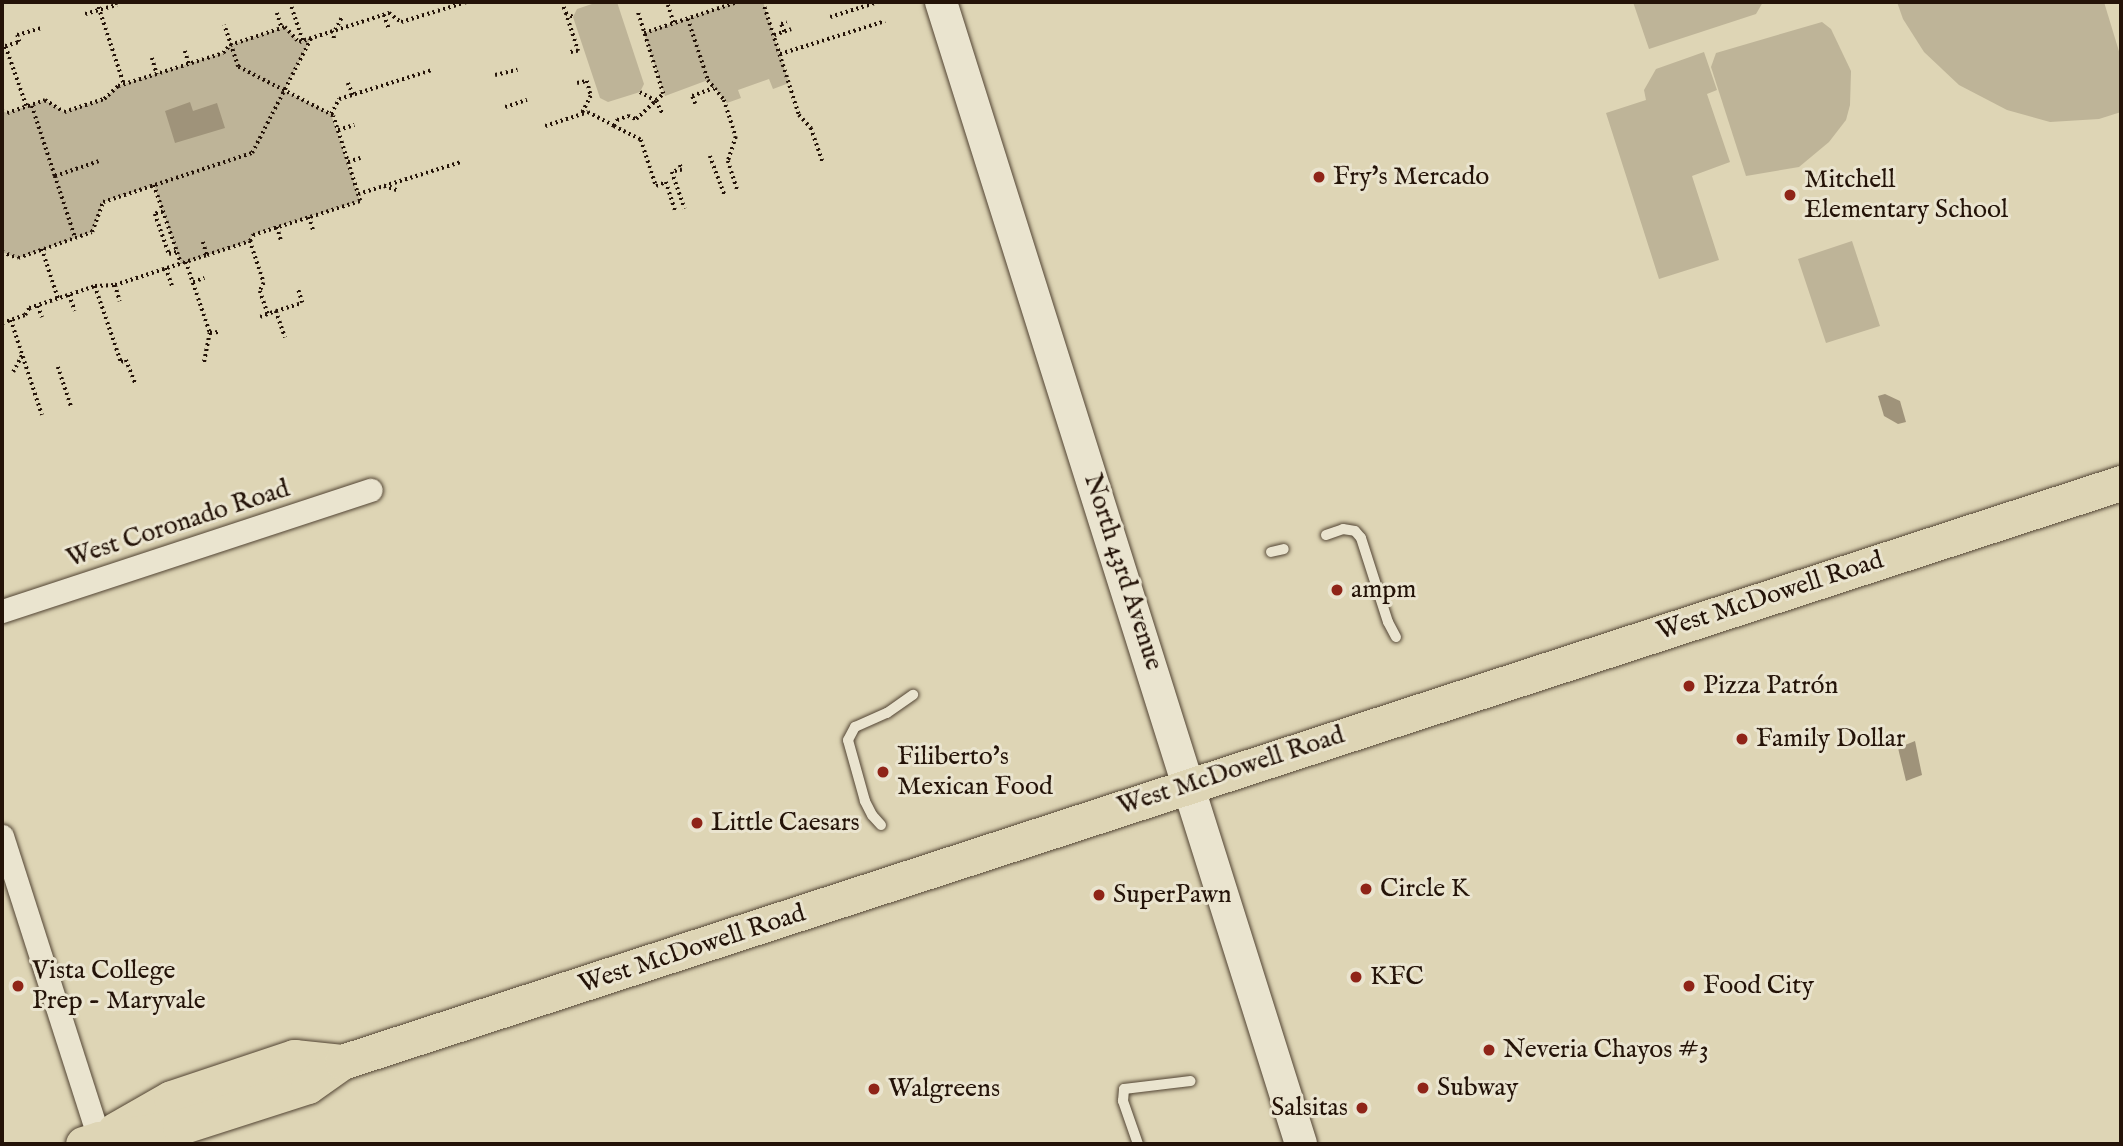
<!DOCTYPE html>
<meta charset="utf-8">
<style>
body{margin:0}
#map{position:relative;width:2123px;height:1146px;overflow:hidden;background:#ded5b5;font-family:"IM FELL English",serif}
div>[style]{position:absolute}
.green>*{inset:0;background:#beb498}
.water>*{inset:0;background:#9f937a}
.path>*{height:3.5px;margin-top:-1.75px;transform-origin:0;background:repeating-linear-gradient(90deg,#241308 0 2px,transparent 0 5.5px)}
.roads{filter:drop-shadow(0 0 2px #524433) drop-shadow(0 0 2px #524433)}
.service>*{height:10px;margin:-5px;padding:0 5px;transform-origin:5px;border-radius:5px;background:#eae4cf}
.minor>*{height:23px;margin:-11.5px;padding:0 11.5px;transform-origin:11.5px;border-radius:11.5px;background:#eae4cf}
.secondary>*{height:32px;margin:-16px;padding:0 16px;transform-origin:16px;border-radius:16px;background:#eae4cf}
.primary>*{height:35px;margin:-17.5px;padding:0 17.5px;transform-origin:17.5px;border-radius:17.5px;background:#ded5b5}
.dots>*{width:19px;height:19px;translate:-50% -50%;box-sizing:border-box;border:4px solid #eae4cf;border-radius:50%}
span{translate:-50% -50%;white-space:nowrap;text-align:center;line-height:1.15;-webkit-text-stroke:6px #eae4cf;paint-order:stroke}
.poi-label{font-size:26px;color:#241308}
.left{translate:0 -50%;text-align:left}
.right{translate:-100% -50%;text-align:right}
.street-label{font-size:26px;color:#241308}
.frame{position:absolute;inset:0;border:4px solid #241308;pointer-events:none}
</style>
<div id="map">
<div class="green">
<i style="clip-path:polygon(598px 2px,617px 2px,644px 84px,640px 92px,608px 102px,600px 98px,573px 17px,577px 9px)"></i>
<i style="clip-path:polygon(737px 2px,763px 2px,789px 83px,773px 89px,769px 79px,738px 90px,741px 98px,727px 103px,708px 80px,665px 96px,644px 33px)"></i>
<i style="clip-path:polygon(1633px 2px,1763px 2px,1756px 14px,1649px 49px)"></i>
<i style="clip-path:polygon(1897px 2px,2104px 2px,2121px 58px,2121px 112px,2099px 119px,2050px 122px,2007px 110px,1959px 85px,1924px 52px,1903px 19px)"></i>
<i style="clip-path:polygon(1822px 22px,1831px 29px,1851px 71px,1850px 105px,1846px 120px,1829px 142px,1799px 167px,1746px 176px,1711px 67px,1716px 53px)"></i>
<i style="clip-path:polygon(285px 27px,299px 42px,311px 38px,284px 91px,331px 114px,360px 201px,253px 234px,250px 241px,181px 264px,154px 185px,103px 202px,92px 232px,18px 258px,2px 252px,2px 111px,7px 113px,45px 100px,64px 112px,104px 99px,118px 86px,223px 53px,230px 45px)"></i>
<i style="clip-path:polygon(1704px 52px,1717px 90px,1707px 94px,1730px 162px,1692px 176px,1719px 260px,1659px 279px,1606px 113px,1646px 100px,1644px 90px,1656px 69px)"></i>
<i style="clip-path:polygon(1852px 241px,1880px 326px,1826px 343px,1798px 259px)"></i>
</div>
<div class="water">
<i style="clip-path:polygon(190px 102px,193px 111px,217px 103px,225px 128px,175px 143px,165px 111px)"></i>
<i style="clip-path:polygon(1885px 394px,1900px 401px,1906px 422px,1898px 424px,1884px 416px,1878px 396px)"></i>
<i style="clip-path:polygon(1915px 741px,1922px 775px,1906px 781px,1898px 748px)"></i>
</div>
<div class="path">
<i style="left:97px;top:2px;width:86px;rotate:71.8deg"></i>
<i style="left:290px;top:2px;width:41px;rotate:71.6deg"></i>
<i style="left:562px;top:2px;width:12px;rotate:70deg"></i>
<i style="left:566px;top:13px;width:8px;rotate:30deg"></i>
<i style="left:763px;top:2px;width:119px;rotate:72.3deg"></i>
<i style="left:799px;top:115px;width:18px;rotate:47deg"></i>
<i style="left:811px;top:128px;width:37px;rotate:71deg"></i>
<i style="left:668px;top:5px;width:20px;rotate:72deg"></i>
<i style="left:277px;top:13px;width:16px;rotate:72deg"></i>
<i style="left:566px;top:13px;width:40px;rotate:72deg"></i>
<i style="left:578px;top:51px;width:10px;rotate:169deg"></i>
<i style="left:85px;top:14px;width:33px;rotate:-16deg"></i>
<i style="left:117px;top:5px;width:3px;rotate:-108deg"></i>
<i style="left:384px;top:15px;width:15px;rotate:70deg"></i>
<i style="left:830px;top:17px;width:50px;rotate:-17.4deg"></i>
<i style="left:688px;top:19px;width:64px;rotate:71.8deg"></i>
<i style="left:708px;top:80px;width:26px;rotate:51deg"></i>
<i style="left:724px;top:100px;width:39px;rotate:72deg"></i>
<i style="left:736px;top:137px;width:25px;rotate:108deg"></i>
<i style="left:728px;top:161px;width:32px;rotate:72deg"></i>
<i style="left:335px;top:30px;width:15px;rotate:-62deg"></i>
<i style="left:332px;top:31px;width:10px;rotate:73deg"></i>
<i style="left:784px;top:32px;width:9px;rotate:-111deg"></i>
<i style="left:781px;top:24px;width:6px;rotate:-18deg"></i>
<i style="left:644px;top:33px;width:98px;rotate:-18.4deg"></i>
<i style="left:774px;top:35px;width:18px;rotate:-19deg"></i>
<i style="left:185px;top:51px;width:14px;rotate:73deg"></i>
<i style="left:780px;top:54px;width:110px;rotate:-17.4deg"></i>
<i style="left:152px;top:58px;width:17px;rotate:73deg"></i>
<i style="left:495px;top:75px;width:23px;rotate:-13deg"></i>
<i style="left:348px;top:83px;width:13px;rotate:67deg"></i>
<i style="left:577px;top:83px;width:10px;rotate:-11deg"></i>
<i style="left:587px;top:81px;width:16px;rotate:75deg"></i>
<i style="left:591px;top:96px;width:20px;rotate:117deg"></i>
<i style="left:640px;top:92px;width:18px;rotate:29deg"></i>
<i style="left:656px;top:101px;width:15px;rotate:62deg"></i>
<i style="left:695px;top:104px;width:9px;rotate:-111deg"></i>
<i style="left:692px;top:96px;width:23px;rotate:-20deg"></i>
<i style="left:26px;top:106px;width:64px;rotate:-109.3deg"></i>
<i style="left:5px;top:46px;width:15px;rotate:-16deg"></i>
<i style="left:19px;top:42px;width:7px;rotate:-106deg"></i>
<i style="left:17px;top:35px;width:25px;rotate:-16deg"></i>
<i style="left:32px;top:106px;width:74px;rotate:71.8deg"></i>
<i style="left:55px;top:176px;width:46px;rotate:-18.8deg"></i>
<i style="left:505px;top:107px;width:23px;rotate:-18deg"></i>
<i style="left:2px;top:111px;width:5px;rotate:22deg"></i>
<i style="left:7px;top:113px;width:40px;rotate:-18.9deg"></i>
<i style="left:45px;top:100px;width:22px;rotate:32deg"></i>
<i style="left:64px;top:112px;width:42px;rotate:-18deg"></i>
<i style="left:104px;top:99px;width:19px;rotate:-43deg"></i>
<i style="left:118px;top:86px;width:110px;rotate:-17.4deg"></i>
<i style="left:223px;top:53px;width:11px;rotate:-49deg"></i>
<i style="left:230px;top:45px;width:58px;rotate:-18.1deg"></i>
<i style="left:285px;top:27px;width:21px;rotate:47deg"></i>
<i style="left:299px;top:42px;width:95px;rotate:-17.9deg"></i>
<i style="left:389px;top:13px;width:15px;rotate:37deg"></i>
<i style="left:401px;top:22px;width:69px;rotate:-16.9deg"></i>
<i style="left:331px;top:114px;width:17px;rotate:-62deg"></i>
<i style="left:339px;top:99px;width:97px;rotate:-17.3deg"></i>
<i style="left:545px;top:126px;width:45px;rotate:-18deg"></i>
<i style="left:588px;top:112px;width:30px;rotate:28deg"></i>
<i style="left:614px;top:126px;width:7px;rotate:-63deg"></i>
<i style="left:617px;top:120px;width:12px;rotate:-20deg"></i>
<i style="left:628px;top:116px;width:9px;rotate:21deg"></i>
<i style="left:636px;top:119px;width:37px;rotate:-43deg"></i>
<i style="left:663px;top:94px;width:85px;rotate:-107.2deg"></i>
<i style="left:614px;top:126px;width:30px;rotate:27deg"></i>
<i style="left:641px;top:140px;width:48px;rotate:71.9deg"></i>
<i style="left:656px;top:186px;width:11px;rotate:-22deg"></i>
<i style="left:666px;top:182px;width:32px;rotate:72deg"></i>
<i style="left:338px;top:130px;width:17px;rotate:-17deg"></i>
<i style="left:710px;top:156px;width:43px;rotate:69.4deg"></i>
<i style="left:348px;top:162px;width:13px;rotate:-18deg"></i>
<i style="left:680px;top:165px;width:5px;rotate:68deg"></i>
<i style="left:682px;top:170px;width:10px;rotate:169deg"></i>
<i style="left:672px;top:172px;width:39px;rotate:71deg"></i>
<i style="left:55px;top:176px;width:64px;rotate:71.8deg"></i>
<i style="left:154px;top:185px;width:83px;rotate:70.9deg"></i>
<i style="left:384px;top:186px;width:81px;rotate:-17.3deg"></i>
<i style="left:358px;top:194px;width:27px;rotate:-17deg"></i>
<i style="left:384px;top:186px;width:16px;rotate:18deg"></i>
<i style="left:163px;top:212px;width:8px;rotate:166deg"></i>
<i style="left:155px;top:214px;width:42px;rotate:70.7deg"></i>
<i style="left:169px;top:254px;width:8px;rotate:-14deg"></i>
<i style="left:309px;top:217px;width:16px;rotate:72deg"></i>
<i style="left:277px;top:227px;width:14px;rotate:73deg"></i>
<i style="left:250px;top:241px;width:44px;rotate:71.6deg"></i>
<i style="left:264px;top:283px;width:9px;rotate:117deg"></i>
<i style="left:260px;top:291px;width:24px;rotate:71deg"></i>
<i style="left:203px;top:242px;width:14px;rotate:73deg"></i>
<i style="left:42px;top:249px;width:52px;rotate:71.9deg"></i>
<i style="left:2px;top:252px;width:17px;rotate:21deg"></i>
<i style="left:18px;top:258px;width:78px;rotate:-19.4deg"></i>
<i style="left:92px;top:232px;width:32px;rotate:-70deg"></i>
<i style="left:103px;top:202px;width:157px;rotate:-18.2deg"></i>
<i style="left:252px;top:153px;width:129px;rotate:-62.8deg"></i>
<i style="left:186px;top:262px;width:75px;rotate:71.3deg"></i>
<i style="left:210px;top:333px;width:31px;rotate:101deg"></i>
<i style="left:166px;top:268px;width:21px;rotate:71deg"></i>
<i style="left:193px;top:282px;width:12px;rotate:-20deg"></i>
<i style="left:115px;top:285px;width:17px;rotate:73deg"></i>
<i style="left:95px;top:286px;width:80px;rotate:71.1deg"></i>
<i style="left:121px;top:362px;width:5px;rotate:-22deg"></i>
<i style="left:126px;top:360px;width:27px;rotate:68deg"></i>
<i style="left:69px;top:295px;width:17px;rotate:69deg"></i>
<i style="left:38px;top:306px;width:12px;rotate:70deg"></i>
<i style="left:276px;top:311px;width:27px;rotate:-17deg"></i>
<i style="left:302px;top:303px;width:14px;rotate:-107deg"></i>
<i style="left:260px;top:317px;width:17px;rotate:-21deg"></i>
<i style="left:276px;top:311px;width:28px;rotate:71deg"></i>
<i style="left:11px;top:320px;width:100px;rotate:71.9deg"></i>
<i style="left:2px;top:323px;width:24px;rotate:-19deg"></i>
<i style="left:25px;top:315px;width:8px;rotate:-60deg"></i>
<i style="left:29px;top:308px;width:70px;rotate:-18.4deg"></i>
<i style="left:95px;top:286px;width:20px;rotate:-3deg"></i>
<i style="left:115px;top:285px;width:97px;rotate:-18.1deg"></i>
<i style="left:207px;top:255px;width:45px;rotate:-18deg"></i>
<i style="left:250px;top:241px;width:7px;rotate:-63deg"></i>
<i style="left:253px;top:235px;width:112px;rotate:-17.6deg"></i>
<i style="left:360px;top:201px;width:89px;rotate:-107.6deg"></i>
<i style="left:333px;top:116px;width:107px;rotate:-152.7deg"></i>
<i style="left:238px;top:67px;width:44px;rotate:-108.4deg"></i>
<i style="left:210px;top:333px;width:8px;rotate:-7deg"></i>
<i style="left:58px;top:367px;width:41px;rotate:71.6deg"></i>
<i style="left:13px;top:372px;width:19px;rotate:-62deg"></i>
</div>
<div class="roads">
<div class="service">
<i style="left:1326px;top:535px;width:18px;rotate:-19deg"></i>
<i style="left:1343px;top:529px;width:12px;rotate:9deg"></i>
<i style="left:1355px;top:531px;width:9px;rotate:49deg"></i>
<i style="left:1361px;top:538px;width:88px;rotate:72.2deg"></i>
<i style="left:1388px;top:622px;width:17px;rotate:62deg"></i>
<i style="left:1271px;top:552px;width:13px;rotate:-13deg"></i>
<i style="left:881px;top:825px;width:13px;rotate:-132deg"></i>
<i style="left:872px;top:815px;width:16px;rotate:-117deg"></i>
<i style="left:865px;top:801px;width:63px;rotate:-105.6deg"></i>
<i style="left:848px;top:740px;width:15px;rotate:-62deg"></i>
<i style="left:855px;top:727px;width:35px;rotate:-24deg"></i>
<i style="left:887px;top:713px;width:32px;rotate:-35deg"></i>
<i style="left:1138px;top:1144px;width:46px;rotate:-109.2deg"></i>
<i style="left:1123px;top:1101px;width:12px;rotate:-85deg"></i>
<i style="left:1124px;top:1089px;width:67px;rotate:-6.8deg"></i>
</div>
<div class="minor">
<i style="left:2px;top:611px;width:388px;rotate:-18.2deg"></i>
<i style="left:2px;top:836px;width:318px;rotate:72.2deg"></i>
</div>
<div class="secondary">
<i style="left:941px;top:2px;width:1197px;rotate:72.5deg"></i>
</div>
<div class="primary">
<i style="left:115px;top:1130px;width:64px;rotate:-29.7deg"></i>
<i style="left:171px;top:1098px;width:130px;rotate:-18.4deg"></i>
<i style="left:294px;top:1057px;width:48px;rotate:5.9deg"></i>
<i style="left:83px;top:1144px;width:17px;rotate:-17deg"></i>
<i style="left:99px;top:1139px;width:82px;rotate:-8.4deg"></i>
<i style="left:180px;top:1127px;width:134px;rotate:-17.8deg"></i>
<i style="left:308px;top:1086px;width:42px;rotate:-35.2deg"></i>
<i style="left:342px;top:1062px;width:1871px;rotate:-18.03deg"></i>
</div>
</div>
<div class="dots">
<i style="left:1319px;top:177px;background:#8f2418"></i>
<i style="left:1790px;top:195px;background:#8f2418"></i>
<i style="left:1337px;top:590px;background:#8f2418"></i>
<i style="left:1689px;top:686px;background:#8f2418"></i>
<i style="left:1742px;top:739px;background:#8f2418"></i>
<i style="left:883px;top:772px;background:#8f2418"></i>
<i style="left:697px;top:823px;background:#8f2418"></i>
<i style="left:1366px;top:889px;background:#8f2418"></i>
<i style="left:1099px;top:895px;background:#8f2418"></i>
<i style="left:1356px;top:977px;background:#8f2418"></i>
<i style="left:18px;top:986px;background:#8f2418"></i>
<i style="left:1689px;top:986px;background:#8f2418"></i>
<i style="left:1489px;top:1050px;background:#8f2418"></i>
<i style="left:1423px;top:1088px;background:#8f2418"></i>
<i style="left:874px;top:1089px;background:#8f2418"></i>
<i style="left:1362px;top:1108px;background:#8f2418"></i>
</div>
<div class="poi-label">
<span class="left" style="left:1333px;top:177px">Fry's Mercado</span>
<span class="left" style="left:1804px;top:195px">Mitchell<br>Elementary School</span>
<span class="left" style="left:1351px;top:590px">ampm</span>
<span class="left" style="left:1703px;top:686px">Pizza Patrón</span>
<span class="left" style="left:1756px;top:739px">Family Dollar</span>
<span class="left" style="left:897px;top:772px">Filiberto's<br>Mexican Food</span>
<span class="left" style="left:711px;top:823px">Little Caesars</span>
<span class="left" style="left:1380px;top:889px">Circle K</span>
<span class="left" style="left:1113px;top:895px">SuperPawn</span>
<span class="left" style="left:32px;top:986px">Vista College<br>Prep - Maryvale</span>
<span class="left" style="left:1370px;top:977px">KFC</span>
<span class="left" style="left:1703px;top:986px">Food City</span>
<span class="left" style="left:1503px;top:1050px">Neveria Chayos #3</span>
<span class="left" style="left:1437px;top:1088px">Subway</span>
<span class="left" style="left:888px;top:1089px">Walgreens</span>
<span class="right" style="left:1348px;top:1108px">Salsitas</span>
</div>
<div class="street-label">
<span style="left:178px;top:524px;rotate:-18deg">West Coronado Road</span>
<span style="left:1123px;top:572px;rotate:72deg">North 43rd Avenue</span>
<span style="left:1770px;top:596px;rotate:-18deg">West McDowell Road</span>
<span style="left:1231px;top:771px;rotate:-18deg">West McDowell Road</span>
<span style="left:692px;top:949px;rotate:-18deg">West McDowell Road</span>
</div>
<div class="frame"></div>
</div>
